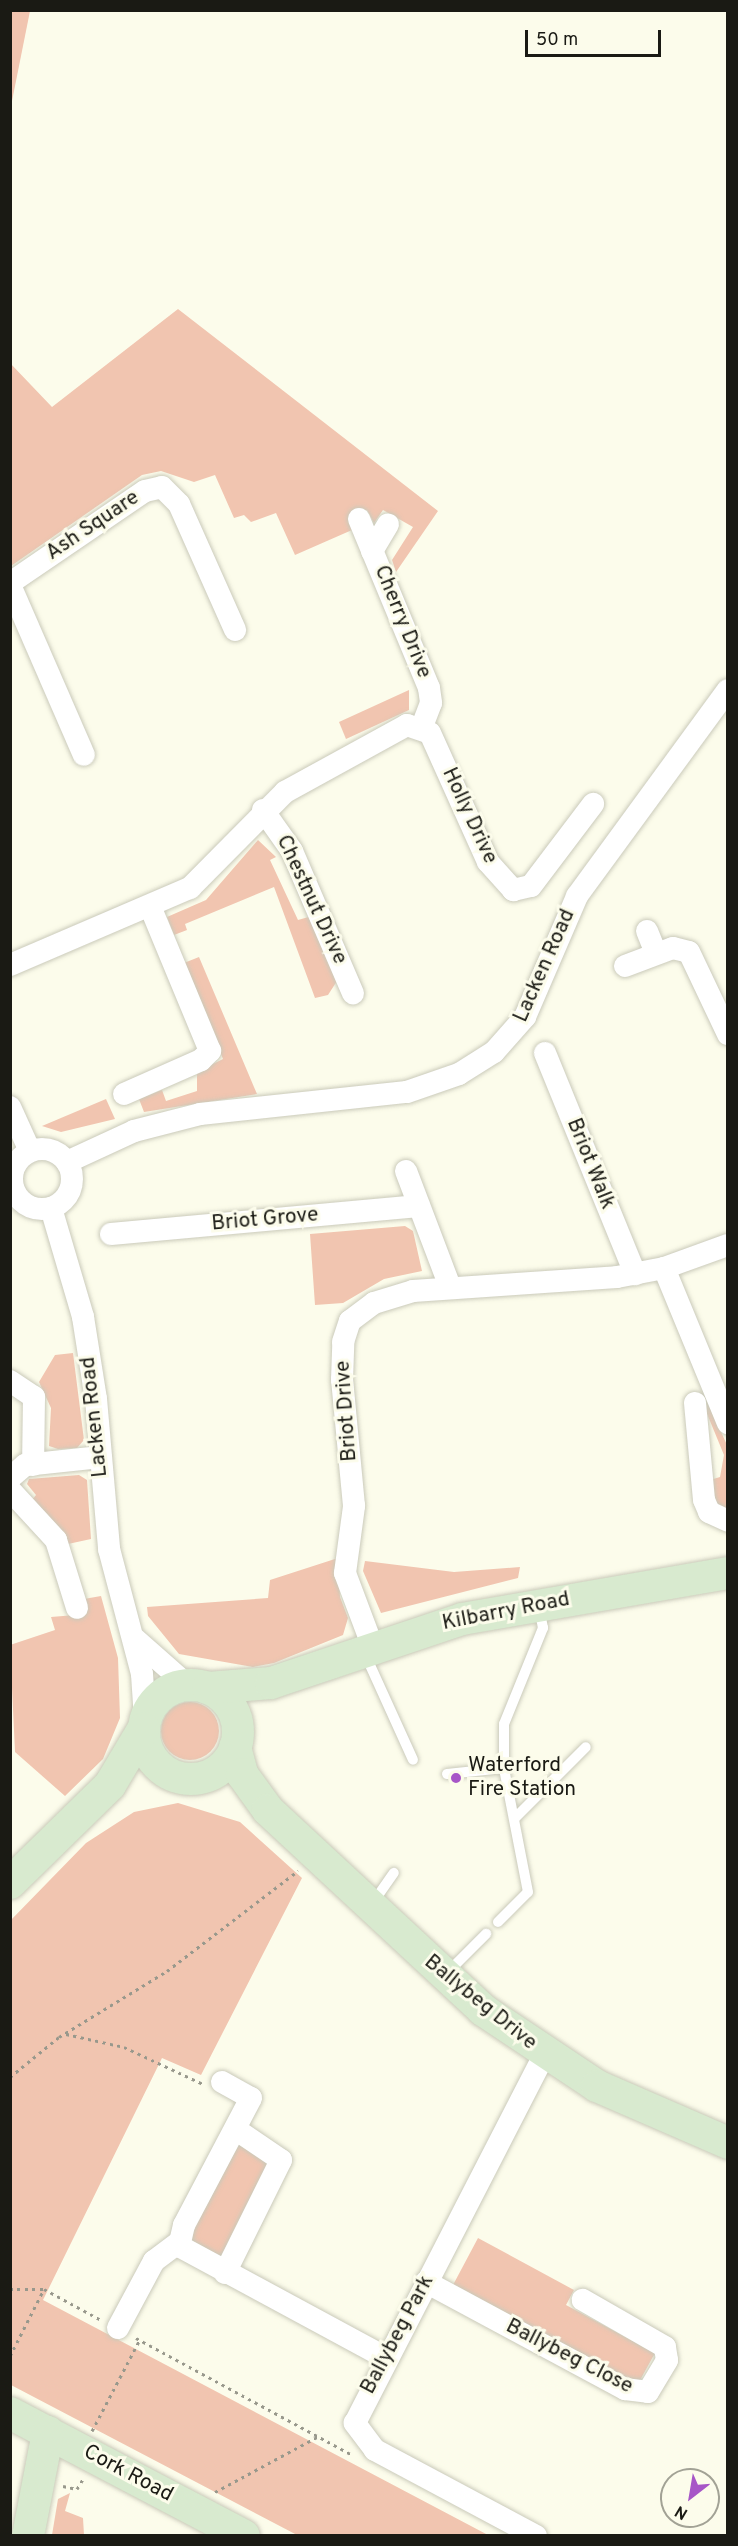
<!DOCTYPE html>
<style>
body{margin:0}
#map{position:relative;width:738px;height:2546px;overflow:hidden;background:#fcfceb;font-family:Overpass,sans-serif}
div>[style]{position:absolute}
.green>*{inset:0;background:#f1c5b0}
.round{border-radius:50%}
.path>*{height:3px;margin-top:-1.5px;transform-origin:0;background:repeating-linear-gradient(90deg,#98988c 0 3px,transparent 0 7.5px)}
.roads{filter:drop-shadow(0 0 2px #cacaba) drop-shadow(0 0 2px #cacaba)}
.lane>*{height:10px;margin:-5px;padding:0 5px;transform-origin:5px;border-radius:5px;background:#fff}
.street>*{height:22px;margin:-11px;padding:0 11px;transform-origin:11px;border-radius:11px;background:#fff}
.street>.ring{margin:-11px;padding:0;box-sizing:content-box;background:none;border:22px solid #fff;border-radius:50%}
.secondary>*{height:32px;margin:-16px;padding:0 16px;transform-origin:16px;border-radius:16px;background:#d8eacf}
.secondary>.ring{margin:-16px;padding:0;box-sizing:content-box;background:none;border:32px solid #d8eacf;border-radius:50%}
.dots>*{width:16px;height:16px;translate:-50% -50%;box-sizing:border-box;border:3px solid #fcfceb;border-radius:50%}
span{translate:-50% -50%;white-space:nowrap;text-align:center;line-height:1.15;-webkit-text-stroke:6px #fcfceb;paint-order:stroke}
.street-label{font-size:21px;color:#1a1a14}
.poi-label{font-size:21px;color:#1a1a14}
.left{translate:0 -50%;text-align:left}
.frame{position:absolute;inset:0;border:12px solid #1a1a14;pointer-events:none}
.north{position:absolute;left:660px;top:2468px;width:60px;height:60px;box-sizing:border-box;background:#fcfceb;border:2px solid #a2a295;border-radius:50%;rotate:211deg;font-size:16px;font-weight:700;line-height:24px;text-align:center;color:#1a1a14}
.north::after{content:'';display:block;margin:auto;width:21px;height:27px;background:#a756c7;clip-path:polygon(50% 0,100% 100%,50% 72%,0 100%)}
.scale{position:absolute;left:525px;top:30px;width:136px;height:27px;box-sizing:border-box;border:3px solid #1a1a14;border-top:0;padding-left:8px;font-size:18px;line-height:21px;white-space:nowrap;color:#1a1a14;-webkit-text-stroke:4px #fcfceb;paint-order:stroke}
</style>
<div id="map">
<div class="green">
<i style="clip-path:polygon(11px 10px,30px 11px,11px 106px,10px 11px)"></i>
<i style="clip-path:polygon(178px 309px,438px 511px,396px 572px,392px 560px,413px 527px,383px 510px,374px 523px,367px 510px,348px 517px,352px 530px,295px 555px,276px 513px,251px 522px,244px 515px,234px 518px,215px 475px,194px 482px,161px 471px,142px 475px,11px 566px,10px 363px,52px 407px)"></i>
<i style="clip-path:polygon(409px 690px,409px 710px,346px 739px,339px 722px)"></i>
<i style="clip-path:polygon(258px 840px,276px 857px,270px 860px,298px 920px,312px 916px,337px 981px,328px 995px,315px 998px,274px 887px,185px 924px,187px 930px,174px 935px,167px 917px,206px 900px)"></i>
<i style="clip-path:polygon(199px 957px,257px 1094px,144px 1112px,139px 1099px,162px 1090px,166px 1101px,197px 1091px,197px 1072px,223px 1059px,184px 963px)"></i>
<i style="clip-path:polygon(106px 1099px,115px 1119px,61px 1132px,42px 1126px)"></i>
<i style="clip-path:polygon(405px 1226px,413px 1231px,422px 1271px,384px 1279px,343px 1303px,315px 1305px,310px 1234px)"></i>
<i style="clip-path:polygon(73px 1353px,84px 1440px,77px 1448px,58px 1449px,49px 1446px,51px 1408px,39px 1382px,55px 1355px)"></i>
<i style="clip-path:polygon(707px 1401px,727px 1445px,727px 1513px,718px 1510px,710px 1480px,720px 1477px,724px 1455px,703px 1404px)"></i>
<i style="clip-path:polygon(79px 1475px,87px 1480px,91px 1539px,68px 1544px,32px 1500px,36px 1495px,27px 1484px,29px 1479px)"></i>
<i style="clip-path:polygon(338px 1558px,340px 1597px,348px 1618px,343px 1635px,274px 1663px,253px 1667px,179px 1654px,148px 1616px,147px 1607px,268px 1598px,270px 1580px)"></i>
<i style="clip-path:polygon(365px 1561px,454px 1572px,520px 1567px,518px 1578px,381px 1613px,363px 1571px)"></i>
<i style="clip-path:polygon(101px 1596px,118px 1658px,120px 1718px,103px 1759px,65px 1796px,15px 1752px,10px 1645px,55px 1630px,51px 1617px,87px 1614px,84px 1599px)"></i>
<i class="round" style="left:161px;top:1702px;width:58px;height:58px"></i>
<i style="clip-path:polygon(178px 1803px,240px 1822px,302px 1878px,201px 2075px,162px 2058px,43px 2300px,488px 2535px,297px 2535px,11px 2385px,10px 1921px,86px 1843px,134px 1812px)"></i>
<i style="clip-path:polygon(240px 2142px,274px 2159px,222px 2257px,188px 2239px)"></i>
<i style="clip-path:polygon(478px 2238px,574px 2290px,566px 2305px,655px 2353px,638px 2384px,453px 2285px)"></i>
<i style="clip-path:polygon(70px 2493px,65px 2511px,83px 2518px,84px 2535px,52px 2535px,58px 2499px)"></i>
</div>
<div class="path">
<i style="left:66px;top:2034px;width:59px;rotate:12.6deg"></i>
<i style="left:124px;top:2047px;width:87px;rotate:25.1deg"></i>
<i style="left:10px;top:2077px;width:63px;rotate:-39.2deg"></i>
<i style="left:59px;top:2037px;width:127px;rotate:-31.4deg"></i>
<i style="left:167px;top:1971px;width:165px;rotate:-37.4deg"></i>
<i style="left:10px;top:2289px;width:34px"></i>
<i style="left:44px;top:2289px;width:65px;rotate:28.5deg"></i>
<i style="left:136px;top:2338px;width:246px;rotate:28.4deg"></i>
<i style="left:10px;top:2356px;width:75px;rotate:-63.1deg"></i>
<i style="left:92px;top:2431px;width:102px;rotate:-62.4deg"></i>
<i style="left:63px;top:2486px;width:14px;rotate:12deg"></i>
<i style="left:77px;top:2489px;width:12px;rotate:-59deg"></i>
<i style="left:215px;top:2492px;width:116px;rotate:-28.3deg"></i>
</div>
<div class="roads">
<div class="lane">
<i style="left:10px;top:1196px;width:7px;rotate:-27deg"></i>
<i style="left:365px;top:1654px;width:116px;rotate:65.6deg"></i>
<i style="left:447px;top:1774px;width:57px;rotate:-6deg"></i>
<i style="left:515px;top:1818px;width:100px;rotate:-45deg"></i>
<i style="left:372px;top:1904px;width:38px;rotate:-55deg"></i>
<i style="left:498px;top:1922px;width:42px;rotate:-45deg"></i>
<i style="left:528px;top:1892px;width:126px;rotate:-101deg"></i>
<i style="left:504px;top:1768px;width:44px;rotate:-90deg"></i>
<i style="left:504px;top:1724px;width:104px;rotate:-67.9deg"></i>
<i style="left:543px;top:1628px;width:20px;rotate:-101deg"></i>
<i style="left:446px;top:1974px;width:57px;rotate:-45deg"></i>
</div>
<div class="street">
<i style="left:359px;top:519px;width:183px;rotate:67.5deg"></i>
<i style="left:429px;top:688px;width:15px;rotate:82deg"></i>
<i style="left:431px;top:703px;width:25px;rotate:111deg"></i>
<i style="left:372px;top:551px;width:31px;rotate:-59deg"></i>
<i style="left:10px;top:583px;width:163px;rotate:-34.3deg"></i>
<i style="left:145px;top:491px;width:17px;rotate:-13deg"></i>
<i style="left:162px;top:487px;width:24px;rotate:45deg"></i>
<i style="left:179px;top:504px;width:138px;rotate:66deg"></i>
<i style="left:10px;top:585px;width:185px;rotate:66.5deg"></i>
<i style="left:263px;top:810px;width:50px;rotate:54.7deg"></i>
<i style="left:292px;top:851px;width:155px;rotate:66.8deg"></i>
<i style="left:647px;top:931px;width:24px;rotate:68deg"></i>
<i style="left:10px;top:965px;width:196px;rotate:-23.2deg"></i>
<i style="left:190px;top:888px;width:135px;rotate:-45.3deg"></i>
<i style="left:285px;top:792px;width:139px;rotate:-28.8deg"></i>
<i style="left:407px;top:725px;width:24px;rotate:19deg"></i>
<i style="left:430px;top:733px;width:141px;rotate:65.8deg"></i>
<i style="left:488px;top:862px;width:38px;rotate:48deg"></i>
<i style="left:513px;top:890px;width:18px;rotate:-13deg"></i>
<i style="left:531px;top:886px;width:103px;rotate:-52.9deg"></i>
<i style="left:625px;top:966px;width:51px;rotate:-20.6deg"></i>
<i style="left:673px;top:948px;width:16px;rotate:14deg"></i>
<i style="left:689px;top:952px;width:91px;rotate:64.6deg"></i>
<i style="left:545px;top:1053px;width:239px;rotate:67.8deg"></i>
<i style="left:124px;top:1094px;width:84px;rotate:-23.8deg"></i>
<i style="left:201px;top:1060px;width:13px;rotate:-45deg"></i>
<i style="left:210px;top:1051px;width:157px;rotate:-112.5deg"></i>
<i style="left:10px;top:1107px;width:48px;rotate:65.6deg"></i>
<i class="ring" style="left:12px;top:1149px;width:38px;height:38px"></i>
<i style="left:67px;top:1162px;width:74px;rotate:-24.8deg"></i>
<i style="left:134px;top:1131px;width:68px;rotate:-14.4deg"></i>
<i style="left:200px;top:1114px;width:208px;rotate:-6.1deg"></i>
<i style="left:407px;top:1092px;width:55px;rotate:-19.1deg"></i>
<i style="left:459px;top:1074px;width:41px;rotate:-32.2deg"></i>
<i style="left:494px;top:1052px;width:47px;rotate:-48.5deg"></i>
<i style="left:525px;top:1017px;width:132px;rotate:-66.7deg"></i>
<i style="left:577px;top:896px;width:255px;rotate:-53.8deg"></i>
<i style="left:406px;top:1171px;width:124px;rotate:69.2deg"></i>
<i style="left:51px;top:1208px;width:114px;rotate:73.6deg"></i>
<i style="left:83px;top:1317px;width:83px;rotate:81deg"></i>
<i style="left:96px;top:1399px;width:151px;rotate:85deg"></i>
<i style="left:109px;top:1549px;width:129px;rotate:75.2deg"></i>
<i style="left:142px;top:1674px;width:45px;rotate:86.2deg"></i>
<i style="left:111px;top:1234px;width:309px;rotate:-5.2deg"></i>
<i style="left:664px;top:1268px;width:168px;rotate:67.6deg"></i>
<i style="left:10px;top:1381px;width:29px;rotate:34deg"></i>
<i style="left:34px;top:1397px;width:68px;rotate:90.8deg"></i>
<i style="left:695px;top:1403px;width:97px;rotate:84.7deg"></i>
<i style="left:704px;top:1500px;width:13px;rotate:67deg"></i>
<i style="left:709px;top:1512px;width:21px;rotate:25deg"></i>
<i style="left:10px;top:1478px;width:20px;rotate:-41deg"></i>
<i style="left:25px;top:1465px;width:76px;rotate:-6deg"></i>
<i style="left:10px;top:1490px;width:68px;rotate:47.4deg"></i>
<i style="left:56px;top:1540px;width:71px;rotate:72.8deg"></i>
<i style="left:135px;top:1639px;width:68px;rotate:41.4deg"></i>
<i style="left:372px;top:1645px;width:77px;rotate:-110.6deg"></i>
<i style="left:345px;top:1573px;width:68px;rotate:-82.3deg"></i>
<i style="left:354px;top:1506px;width:127px;rotate:-95.4deg"></i>
<i style="left:342px;top:1380px;width:38px;rotate:-88deg"></i>
<i style="left:343px;top:1342px;width:22px;rotate:-72deg"></i>
<i style="left:350px;top:1321px;width:30px;rotate:-37deg"></i>
<i style="left:374px;top:1303px;width:41px;rotate:-17.1deg"></i>
<i style="left:413px;top:1291px;width:204px;rotate:-3.9deg"></i>
<i style="left:617px;top:1277px;width:48px;rotate:-10.8deg"></i>
<i style="left:664px;top:1268px;width:68px;rotate:-19.8deg"></i>
<i style="left:222px;top:2082px;width:33px;rotate:29deg"></i>
<i style="left:251px;top:2098px;width:144px;rotate:117.8deg"></i>
<i style="left:184px;top:2225px;width:22px;rotate:103deg"></i>
<i style="left:179px;top:2246px;width:235px;rotate:28.4deg"></i>
<i style="left:225px;top:2273px;width:126px;rotate:-63.6deg"></i>
<i style="left:281px;top:2160px;width:55px;rotate:-146deg"></i>
<i style="left:426px;top:2282px;width:226px;rotate:28.3deg"></i>
<i style="left:625px;top:2389px;width:23px;rotate:7deg"></i>
<i style="left:648px;top:2392px;width:37px;rotate:-59deg"></i>
<i style="left:667px;top:2360px;width:13px;rotate:-99deg"></i>
<i style="left:665px;top:2347px;width:95px;rotate:-150.2deg"></i>
<i style="left:118px;top:2328px;width:76px;rotate:-61.8deg"></i>
<i style="left:154px;top:2261px;width:30px;rotate:-37deg"></i>
<i style="left:536px;top:2536px;width:183px;rotate:-151.9deg"></i>
<i style="left:375px;top:2450px;width:34px;rotate:-127deg"></i>
<i style="left:355px;top:2423px;width:413px;rotate:-62.8deg"></i>
</div>
<div class="secondary">
<i class="ring" style="left:144px;top:1685px;width:62px;height:62px"></i>
<i style="left:208px;top:1688px;width:63px;rotate:-4.5deg"></i>
<i style="left:271px;top:1683px;width:201px;rotate:-18.5deg"></i>
<i style="left:462px;top:1619px;width:270px;rotate:-9.8deg"></i>
<i style="left:235px;top:1747px;width:28px;rotate:75deg"></i>
<i style="left:242px;top:1774px;width:44px;rotate:54.2deg"></i>
<i style="left:268px;top:1810px;width:294px;rotate:42.9deg"></i>
<i style="left:483px;top:2010px;width:137px;rotate:33.7deg"></i>
<i style="left:597px;top:2086px;width:143px;rotate:23.5deg"></i>
<i style="left:10px;top:1883px;width:140px;rotate:-44.4deg"></i>
<i style="left:110px;top:1785px;width:66px;rotate:-59.2deg"></i>
<i style="left:10px;top:2413px;width:264px;rotate:27.7deg"></i>
<i style="left:28px;top:2536px;width:106px;rotate:-79.1deg"></i>
</div>
</div>
<div class="dots">
<i style="left:456px;top:1778px;background:#a756c7"></i>
</div>
<div class="street-label">
<span style="left:93px;top:526px;rotate:-34deg">Ash Square</span>
<span style="left:402px;top:622px;rotate:68deg">Cherry Drive</span>
<span style="left:469px;top:816px;rotate:65deg">Holly Drive</span>
<span style="left:311px;top:900px;rotate:65deg">Chestnut Drive</span>
<span style="left:545px;top:966px;rotate:-66deg">Lacken Road</span>
<span style="left:590px;top:1164px;rotate:68deg">Briot Walk</span>
<span style="left:265px;top:1220px;rotate:-5deg">Briot Grove</span>
<span style="left:347px;top:1411px;rotate:-94deg">Briot Drive</span>
<span style="left:95px;top:1417px;rotate:-96deg">Lacken Road</span>
<span style="left:506px;top:1612px;rotate:-11deg">Kilbarry Road</span>
<span style="left:480px;top:2003px;rotate:39deg">Ballybeg Drive</span>
<span style="left:398px;top:2335px;rotate:-62deg">Ballybeg Park</span>
<span style="left:569px;top:2357px;rotate:27deg">Ballybeg Close</span>
<span style="left:128px;top:2474px;rotate:28deg">Cork Road</span>
</div>
<div class="poi-label">
<span class="left" style="left:468px;top:1778px">Waterford<br>Fire Station</span>
</div>
<div class="frame"></div>
<div class="north">N</div>
<div class="scale">50 m</div>
</div>
